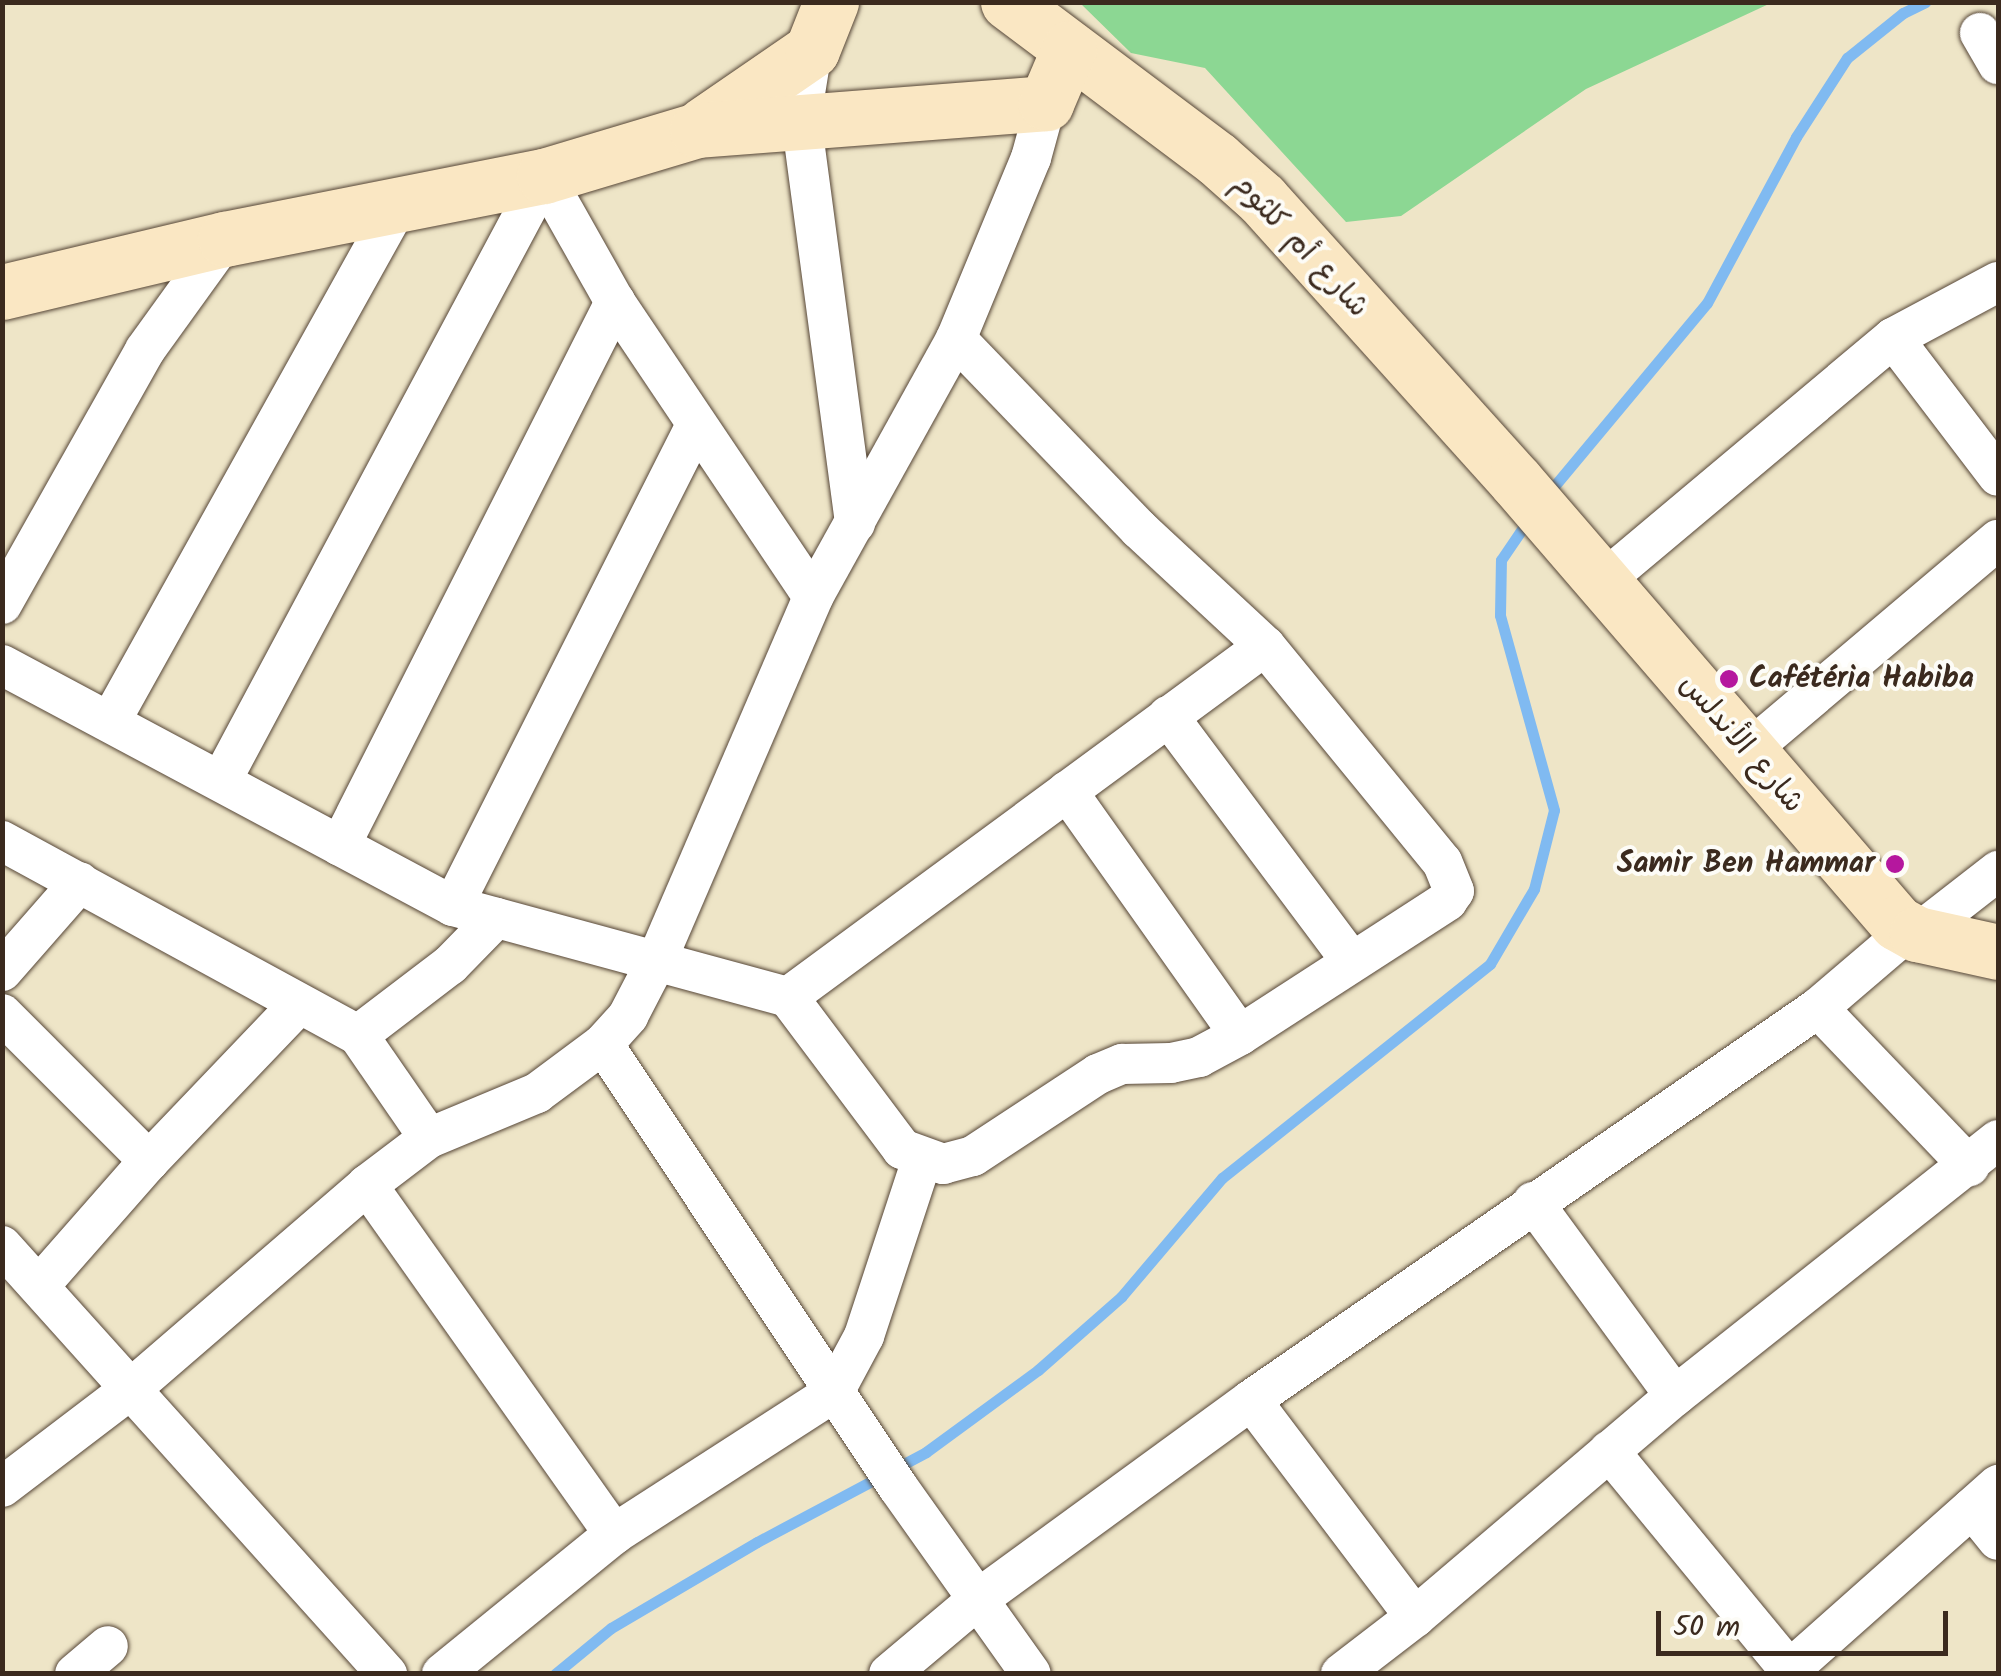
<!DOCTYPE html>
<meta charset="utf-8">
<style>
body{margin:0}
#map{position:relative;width:2001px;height:1676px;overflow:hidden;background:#eee5c7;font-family:Kalam,"Playpen Sans Arabic",sans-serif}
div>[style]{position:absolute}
.green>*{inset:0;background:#8cd793}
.stream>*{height:11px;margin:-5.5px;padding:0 5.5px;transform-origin:5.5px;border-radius:5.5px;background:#80baf1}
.roads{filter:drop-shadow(0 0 2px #564637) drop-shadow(0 0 2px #564637)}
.street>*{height:40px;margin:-20px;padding:0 20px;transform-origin:20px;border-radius:20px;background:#fff}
.secondary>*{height:55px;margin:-27.5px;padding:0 27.5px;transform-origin:27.5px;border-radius:27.5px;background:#fae7c3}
.dots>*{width:28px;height:28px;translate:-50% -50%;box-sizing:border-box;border:5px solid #fdfcf7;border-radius:50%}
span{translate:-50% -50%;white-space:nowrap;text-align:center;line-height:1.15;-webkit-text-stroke:8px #fdfcf7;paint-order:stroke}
.street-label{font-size:30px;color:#3b2a1e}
.poi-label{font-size:30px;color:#3b2a1e;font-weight:700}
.left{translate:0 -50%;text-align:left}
.right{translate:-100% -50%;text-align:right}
.frame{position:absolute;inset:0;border:5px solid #3b2a1e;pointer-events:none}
.scale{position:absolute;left:1656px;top:1611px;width:292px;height:45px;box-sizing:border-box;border:5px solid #3b2a1e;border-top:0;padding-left:12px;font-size:30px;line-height:35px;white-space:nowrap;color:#3b2a1e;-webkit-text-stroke:8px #fdfcf7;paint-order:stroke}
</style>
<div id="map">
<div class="green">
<i style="clip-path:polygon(1080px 3px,1771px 3px,1586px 89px,1401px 216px,1346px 222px,1205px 68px,1131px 53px)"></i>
</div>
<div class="stream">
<i style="left:1546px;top:496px;width:251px;rotate:-50.2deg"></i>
<i style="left:1707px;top:303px;width:188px;rotate:-61.8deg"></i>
<i style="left:1796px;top:137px;width:94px;rotate:-57.2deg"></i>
<i style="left:1847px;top:58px;width:72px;rotate:-38.8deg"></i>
<i style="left:1903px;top:13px;width:25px;rotate:-26deg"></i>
<i style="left:555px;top:1674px;width:72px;rotate:-39.4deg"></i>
<i style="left:611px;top:1628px;width:169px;rotate:-30.5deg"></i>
<i style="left:757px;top:1542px;width:191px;rotate:-28deg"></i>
<i style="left:926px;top:1452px;width:139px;rotate:-36.2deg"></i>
<i style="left:1038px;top:1370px;width:111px;rotate:-41.3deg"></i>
<i style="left:1121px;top:1297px;width:156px;rotate:-49.7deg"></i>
<i style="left:1222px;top:1178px;width:343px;rotate:-38.6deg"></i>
<i style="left:1490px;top:964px;width:87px;rotate:-59.6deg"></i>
<i style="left:1534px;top:889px;width:81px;rotate:-75.8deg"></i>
<i style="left:1554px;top:810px;width:202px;rotate:-105.5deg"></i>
<i style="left:1500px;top:615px;width:55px;rotate:-89deg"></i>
<i style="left:1501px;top:560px;width:50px;rotate:-55.7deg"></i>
</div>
<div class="roads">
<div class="street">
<i style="left:1980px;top:33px;width:36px;rotate:60deg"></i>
<i style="left:812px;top:50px;width:69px;rotate:99.2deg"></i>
<i style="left:801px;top:118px;width:409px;rotate:82.4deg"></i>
<i style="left:544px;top:176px;width:145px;rotate:60.6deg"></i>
<i style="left:615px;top:302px;width:355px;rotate:56.1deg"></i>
<i style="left:1893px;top:338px;width:173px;rotate:52.7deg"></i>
<i style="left:1602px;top:582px;width:380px;rotate:-40deg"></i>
<i style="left:1893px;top:338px;width:119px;rotate:-28.1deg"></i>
<i style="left:2px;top:604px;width:291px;rotate:-60.6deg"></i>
<i style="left:145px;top:350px;width:137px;rotate:-54.2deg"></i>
<i style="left:2px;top:665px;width:511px;rotate:28.12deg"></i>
<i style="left:453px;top:906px;width:347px;rotate:15.2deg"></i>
<i style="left:788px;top:997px;width:592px;rotate:-36.35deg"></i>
<i style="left:1168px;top:716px;width:306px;rotate:53.2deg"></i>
<i style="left:110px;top:722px;width:594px;rotate:-60.89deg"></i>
<i style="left:1747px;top:752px;width:329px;rotate:-40.2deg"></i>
<i style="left:221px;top:781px;width:686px;rotate:-61.9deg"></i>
<i style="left:1067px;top:791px;width:299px;rotate:54.7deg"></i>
<i style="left:2px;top:841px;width:405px;rotate:28.6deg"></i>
<i style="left:358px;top:1035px;width:125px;rotate:55.4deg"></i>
<i style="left:340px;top:846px;width:610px;rotate:-63.18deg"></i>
<i style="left:453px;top:906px;width:537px;rotate:-63.2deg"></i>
<i style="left:1917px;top:934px;width:103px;rotate:-37.9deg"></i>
<i style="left:2px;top:971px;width:118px;rotate:-48.8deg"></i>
<i style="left:788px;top:997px;width:190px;rotate:53.1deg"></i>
<i style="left:902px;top:1149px;width:44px;rotate:20.1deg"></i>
<i style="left:943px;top:1164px;width:31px;rotate:-15deg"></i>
<i style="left:973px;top:1156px;width:149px;rotate:-33.3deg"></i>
<i style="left:1098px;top:1074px;width:26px;rotate:-23deg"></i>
<i style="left:1122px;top:1064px;width:49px;rotate:-1.2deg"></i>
<i style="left:1171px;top:1063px;width:29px;rotate:-12deg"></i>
<i style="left:1199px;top:1057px;width:47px;rotate:-28.2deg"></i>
<i style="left:1240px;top:1035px;width:247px;rotate:-32.9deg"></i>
<i style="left:1447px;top:901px;width:12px;rotate:-55deg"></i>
<i style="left:1454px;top:891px;width:31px;rotate:-112deg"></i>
<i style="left:1442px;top:862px;width:279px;rotate:-129.3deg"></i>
<i style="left:1265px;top:646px;width:172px;rotate:-137.1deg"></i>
<i style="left:1139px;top:529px;width:264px;rotate:-133.9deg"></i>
<i style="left:1818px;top:1008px;width:219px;rotate:46.3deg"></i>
<i style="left:2px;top:1014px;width:208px;rotate:45deg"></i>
<i style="left:358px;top:1035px;width:116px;rotate:-37.3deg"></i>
<i style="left:450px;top:965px;width:66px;rotate:-45.6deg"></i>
<i style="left:603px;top:1044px;width:532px;rotate:56.34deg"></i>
<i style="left:898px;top:1487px;width:229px;rotate:54.6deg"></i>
<i style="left:367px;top:1185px;width:428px;rotate:54.7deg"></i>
<i style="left:1533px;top:1202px;width:240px;rotate:53.8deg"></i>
<i style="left:2px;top:1246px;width:576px;rotate:48.03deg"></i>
<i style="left:39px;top:1286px;width:167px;rotate:-48.7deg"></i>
<i style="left:149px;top:1161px;width:216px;rotate:-46.3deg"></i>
<i style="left:1251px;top:1400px;width:272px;rotate:52.9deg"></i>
<i style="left:1609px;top:1451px;width:283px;rotate:50.5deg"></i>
<i style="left:2px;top:1487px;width:163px;rotate:-37.3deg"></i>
<i style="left:132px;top:1388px;width:311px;rotate:-40.8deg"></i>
<i style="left:367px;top:1185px;width:78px;rotate:-37.2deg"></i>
<i style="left:429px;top:1138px;width:117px;rotate:-22.6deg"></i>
<i style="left:537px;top:1093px;width:82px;rotate:-36.6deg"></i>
<i style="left:603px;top:1044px;width:38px;rotate:-48deg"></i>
<i style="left:628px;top:1016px;width:61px;rotate:-62.6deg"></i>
<i style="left:656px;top:962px;width:397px;rotate:-66.7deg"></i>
<i style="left:813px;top:597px;width:295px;rotate:-61deg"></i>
<i style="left:956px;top:339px;width:196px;rotate:-67.5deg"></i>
<i style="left:1031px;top:158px;width:57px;rotate:-74.7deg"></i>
<i style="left:1972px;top:1508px;width:41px;rotate:50.9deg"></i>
<i style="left:75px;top:1674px;width:43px;rotate:-40.3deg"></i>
<i style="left:442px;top:1674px;width:222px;rotate:-39.1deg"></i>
<i style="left:614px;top:1534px;width:262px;rotate:-32.8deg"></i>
<i style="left:834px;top:1392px;width:64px;rotate:-61.8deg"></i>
<i style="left:864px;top:1336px;width:185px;rotate:-71.8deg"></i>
<i style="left:889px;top:1674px;width:115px;rotate:-40.1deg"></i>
<i style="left:977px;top:1600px;width:339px;rotate:-36.1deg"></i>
<i style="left:1251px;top:1400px;width:689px;rotate:-34.66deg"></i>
<i style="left:1818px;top:1008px;width:118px;rotate:-40.5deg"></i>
<i style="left:1341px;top:1674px;width:93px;rotate:-37.6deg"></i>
<i style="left:1415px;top:1617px;width:341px;rotate:-40.4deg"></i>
<i style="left:1675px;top:1396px;width:412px;rotate:-38.4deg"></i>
<i style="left:1785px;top:1674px;width:285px;rotate:-41.6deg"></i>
</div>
<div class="secondary">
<i style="left:1008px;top:2px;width:261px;rotate:36.9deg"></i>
<i style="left:1217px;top:159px;width:60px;rotate:41.6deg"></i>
<i style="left:1262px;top:199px;width:378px;rotate:48deg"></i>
<i style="left:1515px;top:480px;width:585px;rotate:49.23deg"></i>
<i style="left:1897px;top:923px;width:23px;rotate:29deg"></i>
<i style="left:1917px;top:934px;width:83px;rotate:12.5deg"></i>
<i style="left:703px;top:125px;width:132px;rotate:-34.5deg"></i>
<i style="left:812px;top:50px;width:52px;rotate:-68.4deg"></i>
<i style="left:2px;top:292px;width:229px;rotate:-13.4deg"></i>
<i style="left:225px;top:239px;width:325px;rotate:-11.2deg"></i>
<i style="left:544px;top:176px;width:160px;rotate:-16.7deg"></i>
<i style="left:697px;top:130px;width:350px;rotate:-4.4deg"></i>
<i style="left:1046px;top:103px;width:59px;rotate:-66.9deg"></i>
</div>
</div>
<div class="dots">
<i style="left:1729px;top:679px;background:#b5179e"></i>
<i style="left:1895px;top:864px;background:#b5179e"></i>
</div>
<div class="street-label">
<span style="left:1300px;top:246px;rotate:47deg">شارع أم كلثوم</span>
<span style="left:1741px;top:744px;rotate:49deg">شارع الأندلس</span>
</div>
<div class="poi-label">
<span class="left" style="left:1749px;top:679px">Cafétéria Habiba</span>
<span class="right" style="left:1875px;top:864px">Samir Ben Hammar</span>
</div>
<div class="frame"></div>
<div class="scale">50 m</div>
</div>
